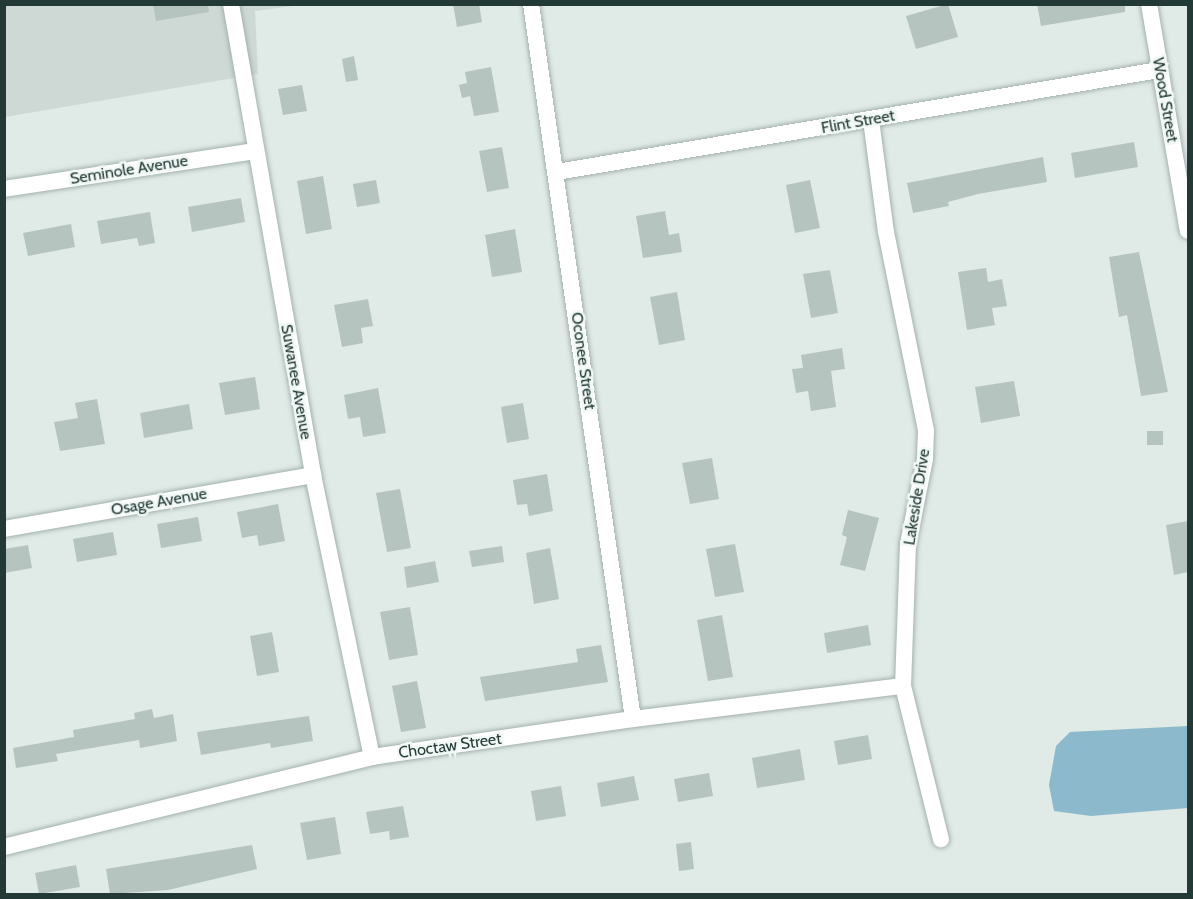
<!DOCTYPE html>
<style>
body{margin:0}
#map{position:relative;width:1193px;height:899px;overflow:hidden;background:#e0eae7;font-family:Cabin,sans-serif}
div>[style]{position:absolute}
.built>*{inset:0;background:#ced9d6}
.water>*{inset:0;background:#8cb9cb}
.building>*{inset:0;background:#b6c4c0}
.roads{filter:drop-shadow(0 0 2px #a3b1ae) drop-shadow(0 0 2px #a3b1ae)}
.minor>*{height:16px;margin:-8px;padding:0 8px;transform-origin:8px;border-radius:8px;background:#fff}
span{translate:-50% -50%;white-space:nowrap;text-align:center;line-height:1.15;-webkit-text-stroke:5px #f0f7f4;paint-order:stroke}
.street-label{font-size:16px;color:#223935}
.frame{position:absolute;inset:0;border:6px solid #223935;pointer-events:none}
</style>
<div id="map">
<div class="built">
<i style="clip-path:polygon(5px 5px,301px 5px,255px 11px,258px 74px,5px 117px)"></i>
</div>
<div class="water">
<i style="clip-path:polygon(1188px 726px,1188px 808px,1091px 816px,1054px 811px,1049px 785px,1056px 746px,1070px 732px)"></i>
</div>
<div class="building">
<i style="clip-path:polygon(153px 4px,208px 4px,209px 12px,156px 21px)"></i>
<i style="clip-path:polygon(453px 4px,479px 4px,482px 22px,457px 27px)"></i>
<i style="clip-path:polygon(948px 4px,958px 37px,916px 49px,906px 16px)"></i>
<i style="clip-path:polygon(1037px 4px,1125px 4px,1125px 12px,1041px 26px)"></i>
<i style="clip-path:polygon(354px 56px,358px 80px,346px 82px,342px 59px)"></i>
<i style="clip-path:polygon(491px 67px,499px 112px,474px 116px,470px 96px,462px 98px,459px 85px,467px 83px,465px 72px)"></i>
<i style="clip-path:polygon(302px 85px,307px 111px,283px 115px,278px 89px)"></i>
<i style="clip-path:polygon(1134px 142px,1138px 167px,1075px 178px,1071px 153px)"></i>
<i style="clip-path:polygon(502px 147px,509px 188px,487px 192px,479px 151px)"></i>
<i style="clip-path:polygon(1043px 157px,1047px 182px,978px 194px,948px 202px,949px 206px,913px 213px,907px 183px)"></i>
<i style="clip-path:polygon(323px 176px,332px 229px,306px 234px,297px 181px)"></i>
<i style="clip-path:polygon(376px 180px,380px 203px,357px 207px,353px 184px)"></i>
<i style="clip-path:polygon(810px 180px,820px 228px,795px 233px,786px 185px)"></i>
<i style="clip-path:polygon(241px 198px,245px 222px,192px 232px,188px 207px)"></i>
<i style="clip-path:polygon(665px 211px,669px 235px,679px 233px,682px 252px,643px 258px,636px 216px)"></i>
<i style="clip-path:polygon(150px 212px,155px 243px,139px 246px,137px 238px,101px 244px,97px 221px)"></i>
<i style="clip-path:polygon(71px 224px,75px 247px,28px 256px,23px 233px)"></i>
<i style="clip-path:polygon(515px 229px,522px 272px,492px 277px,485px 235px)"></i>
<i style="clip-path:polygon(1139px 252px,1168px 392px,1141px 396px,1127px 315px,1119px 317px,1109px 257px)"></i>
<i style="clip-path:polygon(986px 268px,988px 282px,1002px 279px,1007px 306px,992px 308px,995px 325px,967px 330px,958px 272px)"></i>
<i style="clip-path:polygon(830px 270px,838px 313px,811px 318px,803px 274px)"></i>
<i style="clip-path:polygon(677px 292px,685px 340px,659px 345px,650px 297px)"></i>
<i style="clip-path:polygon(368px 299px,373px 326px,361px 328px,363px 343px,342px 347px,334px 305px)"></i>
<i style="clip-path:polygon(842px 348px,845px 369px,831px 371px,836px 407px,811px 411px,808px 391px,796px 393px,792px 369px,803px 368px,801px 355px)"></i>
<i style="clip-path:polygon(255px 377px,260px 409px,225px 415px,219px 383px)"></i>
<i style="clip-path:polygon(1014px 381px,1020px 416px,981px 423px,975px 387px)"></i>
<i style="clip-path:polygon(378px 388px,386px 433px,363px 437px,360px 417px,348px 419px,344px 395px)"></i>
<i style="clip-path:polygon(97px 399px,105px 444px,60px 451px,54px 422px,78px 418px,75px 403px)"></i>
<i style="clip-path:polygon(523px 403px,529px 439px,507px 443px,501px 407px)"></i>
<i style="clip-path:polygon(189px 404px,193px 429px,144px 438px,140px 413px)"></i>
<i style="clip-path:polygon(1147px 431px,1163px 431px,1163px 445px,1147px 445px)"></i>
<i style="clip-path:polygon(712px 458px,719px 499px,690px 504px,682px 463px)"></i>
<i style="clip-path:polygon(547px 474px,553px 511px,529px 516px,527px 504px,517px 505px,513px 480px)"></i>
<i style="clip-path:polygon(400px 489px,411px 548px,387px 552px,376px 493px)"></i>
<i style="clip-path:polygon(278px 504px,285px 541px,259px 546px,257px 535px,242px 538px,237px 512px)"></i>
<i style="clip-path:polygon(848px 510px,879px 518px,865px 571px,840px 565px,847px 537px,842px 535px)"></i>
<i style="clip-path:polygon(198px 517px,202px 541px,161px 548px,157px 524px)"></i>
<i style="clip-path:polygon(1188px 521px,1188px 572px,1174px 575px,1166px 525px)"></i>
<i style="clip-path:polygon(113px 532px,117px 555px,77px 562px,73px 539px)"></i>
<i style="clip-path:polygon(735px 544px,744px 592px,715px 597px,706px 549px)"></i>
<i style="clip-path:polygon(28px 545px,32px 568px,4px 573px,4px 549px)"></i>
<i style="clip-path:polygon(502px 546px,504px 562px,472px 567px,469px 551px)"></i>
<i style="clip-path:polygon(550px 548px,559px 599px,534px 604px,526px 553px)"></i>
<i style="clip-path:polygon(435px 561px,439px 582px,407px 588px,404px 567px)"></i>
<i style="clip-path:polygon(410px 607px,418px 655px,389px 660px,380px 612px)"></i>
<i style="clip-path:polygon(722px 615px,733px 677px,708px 681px,697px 620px)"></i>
<i style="clip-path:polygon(868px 625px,871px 645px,827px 653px,824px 633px)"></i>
<i style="clip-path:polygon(272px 632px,279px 672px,257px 676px,250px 636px)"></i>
<i style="clip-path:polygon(601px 645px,608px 682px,485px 701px,480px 677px,578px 662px,576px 649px)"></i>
<i style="clip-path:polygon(417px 681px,426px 728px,401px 732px,392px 686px)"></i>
<i style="clip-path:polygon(152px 709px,154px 718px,173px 714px,177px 741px,140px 748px,139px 740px,56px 754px,58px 761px,16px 768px,13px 748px,74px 737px,73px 730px,135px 719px,134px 713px)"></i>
<i style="clip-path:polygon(309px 716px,313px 741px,271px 748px,270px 743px,201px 755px,197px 732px)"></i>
<i style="clip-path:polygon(868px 735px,872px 759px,838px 765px,834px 741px)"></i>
<i style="clip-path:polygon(800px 749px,805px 780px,757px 788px,752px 758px)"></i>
<i style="clip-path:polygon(709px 773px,713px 796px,678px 802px,674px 779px)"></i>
<i style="clip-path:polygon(634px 776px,639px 800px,601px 807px,597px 783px)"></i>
<i style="clip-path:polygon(561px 786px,566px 816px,536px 821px,531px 791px)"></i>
<i style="clip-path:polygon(403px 806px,409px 837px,390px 840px,389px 831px,370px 834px,366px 812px)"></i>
<i style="clip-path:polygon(335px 817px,341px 854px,307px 860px,300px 823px)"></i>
<i style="clip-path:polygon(691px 842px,694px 869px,679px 871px,676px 844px)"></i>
<i style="clip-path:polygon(252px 845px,257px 869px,168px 890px,110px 894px,106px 869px)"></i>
<i style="clip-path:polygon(76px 865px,80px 887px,39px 894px,35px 873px)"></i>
</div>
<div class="roads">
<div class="minor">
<i style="left:231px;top:4px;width:478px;rotate:80.1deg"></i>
<i style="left:313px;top:475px;width:288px;rotate:78.2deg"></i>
<i style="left:531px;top:4px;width:722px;rotate:81.88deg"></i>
<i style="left:1149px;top:4px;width:230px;rotate:80.3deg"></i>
<i style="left:871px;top:120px;width:113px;rotate:82.4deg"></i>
<i style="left:886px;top:232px;width:202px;rotate:78.6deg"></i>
<i style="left:926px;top:430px;width:29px;rotate:92deg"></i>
<i style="left:925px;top:459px;width:87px;rotate:101.3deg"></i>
<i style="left:908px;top:544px;width:142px;rotate:92deg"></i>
<i style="left:903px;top:686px;width:158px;rotate:76.1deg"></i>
<i style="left:557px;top:172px;width:611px;rotate:-9.62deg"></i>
<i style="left:4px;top:189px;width:253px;rotate:-8.6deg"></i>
<i style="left:4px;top:529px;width:314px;rotate:-9.9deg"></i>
<i style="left:4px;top:847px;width:379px;rotate:-13.7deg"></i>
<i style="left:372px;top:757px;width:264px;rotate:-8.3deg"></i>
<i style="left:633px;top:719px;width:272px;rotate:-7deg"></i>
</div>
</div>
<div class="street-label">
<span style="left:1165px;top:100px;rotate:80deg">Wood Street</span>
<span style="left:858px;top:122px;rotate:-10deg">Flint Street</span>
<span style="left:129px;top:170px;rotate:-9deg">Seminole Avenue</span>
<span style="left:583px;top:361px;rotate:82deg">Oconee Street</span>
<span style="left:296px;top:382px;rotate:80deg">Suwanee Avenue</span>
<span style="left:917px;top:497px;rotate:-81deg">Lakeside Drive</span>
<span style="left:159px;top:502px;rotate:-10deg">Osage Avenue</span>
<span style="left:450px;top:746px;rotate:-8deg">Choctaw Street</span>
</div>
<div class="frame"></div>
</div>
